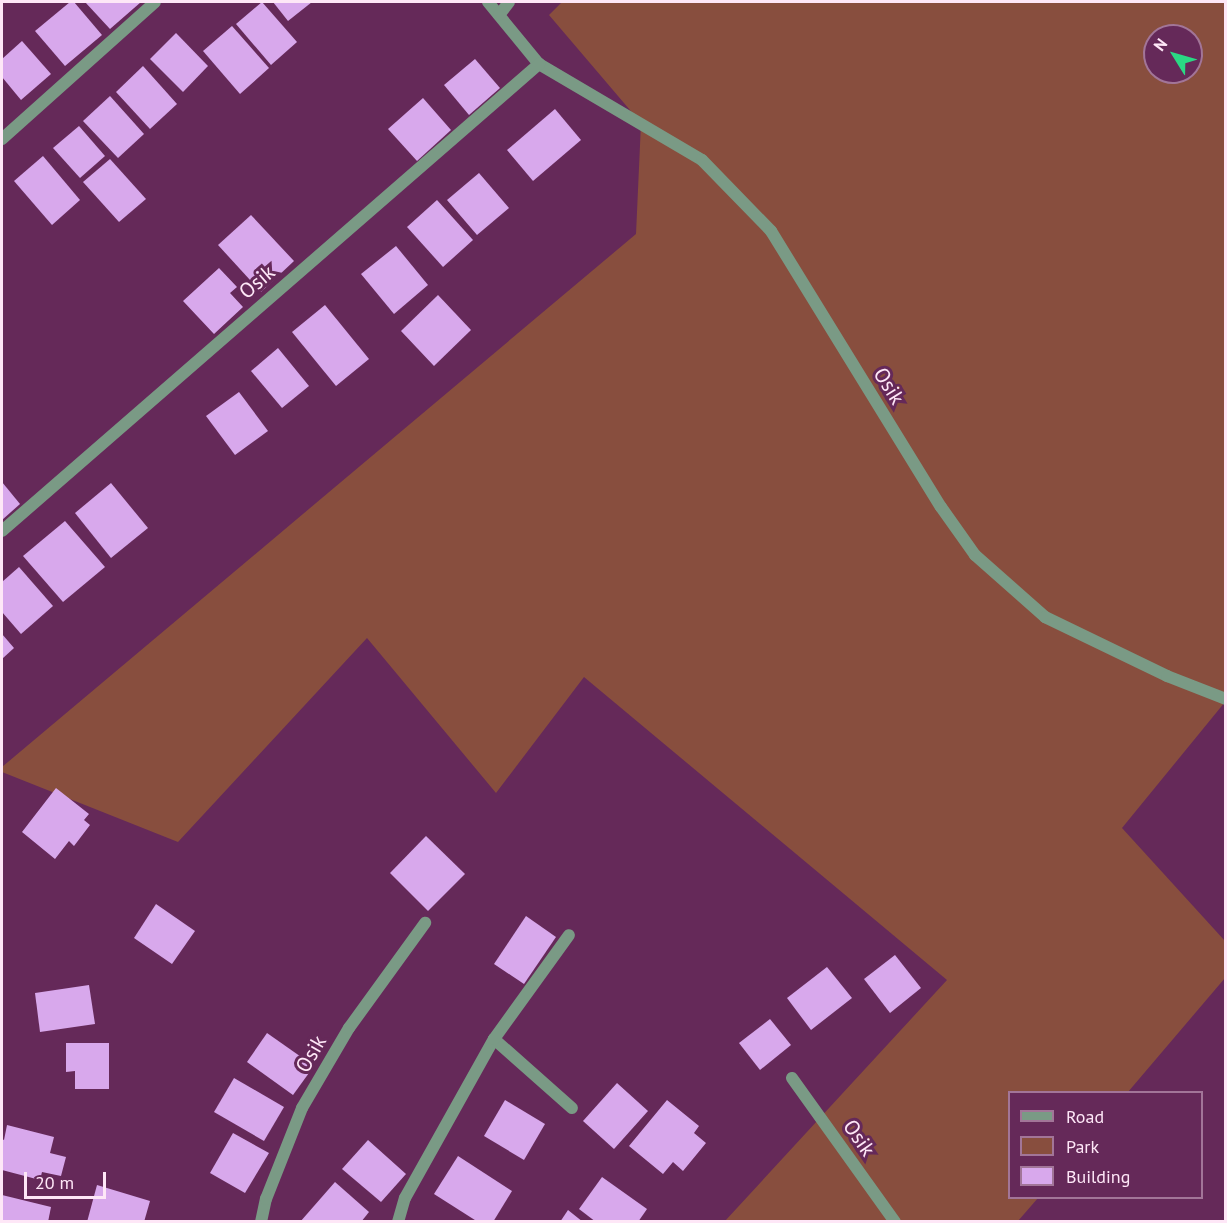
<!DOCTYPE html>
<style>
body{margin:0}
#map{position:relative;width:1227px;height:1223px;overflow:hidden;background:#652959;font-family:"PT Sans",sans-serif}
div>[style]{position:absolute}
.green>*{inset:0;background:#884e3e}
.building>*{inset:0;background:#d8a8ec}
.minor>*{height:12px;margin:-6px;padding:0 6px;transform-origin:6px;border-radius:6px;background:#7a9a85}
span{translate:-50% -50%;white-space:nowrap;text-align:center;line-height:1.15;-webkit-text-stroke:6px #652959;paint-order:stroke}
.street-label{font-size:21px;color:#fee7f7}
.frame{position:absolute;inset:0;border:3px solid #fee7f7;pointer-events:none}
.legend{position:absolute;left:1008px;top:1091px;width:195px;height:108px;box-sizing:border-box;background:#652959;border:2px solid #a27598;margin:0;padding:8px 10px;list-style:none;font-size:18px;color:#fee7f7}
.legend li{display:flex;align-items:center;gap:12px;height:30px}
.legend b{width:30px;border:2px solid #a27598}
.north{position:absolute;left:1143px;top:24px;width:60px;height:60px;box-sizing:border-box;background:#652959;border:2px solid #a27598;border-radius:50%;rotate:307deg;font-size:16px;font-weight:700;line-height:24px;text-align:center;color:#fee7f7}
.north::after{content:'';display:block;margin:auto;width:21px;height:27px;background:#2bd884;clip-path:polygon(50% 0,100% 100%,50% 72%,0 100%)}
.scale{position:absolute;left:24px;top:1172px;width:82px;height:27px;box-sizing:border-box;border:3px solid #fee7f7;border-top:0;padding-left:8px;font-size:18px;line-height:21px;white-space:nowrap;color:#fee7f7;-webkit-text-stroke:4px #652959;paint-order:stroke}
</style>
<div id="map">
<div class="green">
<i style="clip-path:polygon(evenodd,562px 2px,1225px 2px,1225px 702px,1122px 828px,1225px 941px,1225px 978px,1128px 1092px,1010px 1092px,1010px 1198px,1038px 1198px,1018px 1221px,725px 1221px,947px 980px,584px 677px,496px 793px,367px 638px,178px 842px,2px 772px,2px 767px,636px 234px,641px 123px,549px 15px,562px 2px,1155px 36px,1191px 36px,1191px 72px,1155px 72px,1155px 36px)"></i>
</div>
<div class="building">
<i style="clip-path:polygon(70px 2px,74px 2px,102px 35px,65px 66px,35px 31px)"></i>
<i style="clip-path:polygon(85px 2px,141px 2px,110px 29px)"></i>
<i style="clip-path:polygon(262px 2px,297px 42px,271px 65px,236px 24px)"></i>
<i style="clip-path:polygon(273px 2px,312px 2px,288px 21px)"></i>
<i style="clip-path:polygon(232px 26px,269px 68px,240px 94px,203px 51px)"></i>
<i style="clip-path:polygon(176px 33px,208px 66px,183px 92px,150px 59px)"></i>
<i style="clip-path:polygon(22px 41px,51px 74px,21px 100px,2px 77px,2px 59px)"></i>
<i style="clip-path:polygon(475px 59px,500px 88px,469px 115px,444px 85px)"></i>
<i style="clip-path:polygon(143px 66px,177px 104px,150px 129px,116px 92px)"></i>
<i style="clip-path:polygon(110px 96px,144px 134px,118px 158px,83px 121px)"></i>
<i style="clip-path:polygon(423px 98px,451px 130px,417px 161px,388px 129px)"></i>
<i style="clip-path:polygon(555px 109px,581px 140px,533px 181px,507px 150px)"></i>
<i style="clip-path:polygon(79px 126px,105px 156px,80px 178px,53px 148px)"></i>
<i style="clip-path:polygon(43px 156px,80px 200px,52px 225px,14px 181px)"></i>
<i style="clip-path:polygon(110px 159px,146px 199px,119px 222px,83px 182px)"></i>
<i style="clip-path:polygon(479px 173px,509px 208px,477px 235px,447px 200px)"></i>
<i style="clip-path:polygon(437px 200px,473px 240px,443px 267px,407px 227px)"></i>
<i style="clip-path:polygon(251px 215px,294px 261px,261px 292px,218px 245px)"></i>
<i style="clip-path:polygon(396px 246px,428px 285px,394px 314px,361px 274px)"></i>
<i style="clip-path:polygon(219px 268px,237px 287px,230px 293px,243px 307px,214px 334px,183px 301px)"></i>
<i style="clip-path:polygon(438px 295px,471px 330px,434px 366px,401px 331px)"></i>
<i style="clip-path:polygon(325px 305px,369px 359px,336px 386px,292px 332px)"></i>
<i style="clip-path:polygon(278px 348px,309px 386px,282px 408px,251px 371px)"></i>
<i style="clip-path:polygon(239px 392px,268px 431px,235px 455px,206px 416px)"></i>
<i style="clip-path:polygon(2px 482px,20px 504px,2px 520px)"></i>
<i style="clip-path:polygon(111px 483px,148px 528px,111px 558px,75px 513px)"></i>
<i style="clip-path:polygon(65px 521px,105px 567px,63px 602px,23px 556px)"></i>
<i style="clip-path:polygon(19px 567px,53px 606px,21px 634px,2px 612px,2px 582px)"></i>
<i style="clip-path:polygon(2px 634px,14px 648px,2px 659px)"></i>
<i style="clip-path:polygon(56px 788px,89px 814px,84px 820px,90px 825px,74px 846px,69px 841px,55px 859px,22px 832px)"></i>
<i style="clip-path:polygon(426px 836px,465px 874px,428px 911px,390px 873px)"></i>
<i style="clip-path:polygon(156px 904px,195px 931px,172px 964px,134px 938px)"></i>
<i style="clip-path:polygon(526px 916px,556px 937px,524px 984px,494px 964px)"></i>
<i style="clip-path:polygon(895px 955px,921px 988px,890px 1013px,864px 979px)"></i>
<i style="clip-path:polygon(827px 967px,852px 998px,811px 1030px,787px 998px)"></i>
<i style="clip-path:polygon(89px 985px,95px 1024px,40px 1032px,35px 993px)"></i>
<i style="clip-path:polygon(770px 1019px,791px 1045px,760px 1070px,739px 1043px)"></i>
<i style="clip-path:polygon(267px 1033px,314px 1066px,293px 1095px,247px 1062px)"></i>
<i style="clip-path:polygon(66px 1043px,109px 1043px,109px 1089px,75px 1089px,75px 1071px,66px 1072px)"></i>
<i style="clip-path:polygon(234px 1078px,284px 1107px,264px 1141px,214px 1112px)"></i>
<i style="clip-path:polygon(617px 1083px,648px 1111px,614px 1149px,583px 1121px)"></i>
<i style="clip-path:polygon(505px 1100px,545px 1124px,524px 1160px,484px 1136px)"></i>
<i style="clip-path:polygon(667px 1100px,699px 1126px,694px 1133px,706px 1143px,683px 1171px,673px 1162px,663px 1174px,629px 1146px)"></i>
<i style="clip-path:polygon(7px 1125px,54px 1137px,50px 1153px,66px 1157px,61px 1176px,42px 1172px,40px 1180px,2px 1170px,2px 1139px,4px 1140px)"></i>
<i style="clip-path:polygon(233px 1133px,269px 1153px,245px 1193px,210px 1173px)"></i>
<i style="clip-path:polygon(368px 1140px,406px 1174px,381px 1202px,342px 1169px)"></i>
<i style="clip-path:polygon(458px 1156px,512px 1191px,493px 1222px,478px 1222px,434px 1194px)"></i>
<i style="clip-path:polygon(602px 1177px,647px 1209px,638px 1222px,596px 1222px,579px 1209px)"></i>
<i style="clip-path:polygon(335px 1182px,369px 1212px,361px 1222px,300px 1222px)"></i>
<i style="clip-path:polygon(97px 1185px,150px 1201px,144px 1222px,87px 1222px)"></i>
<i style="clip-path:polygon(2px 1195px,51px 1207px,48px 1222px,2px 1222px)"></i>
<i style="clip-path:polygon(568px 1210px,583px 1222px,560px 1222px)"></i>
</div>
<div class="minor">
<i style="left:488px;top:2px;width:80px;rotate:50.6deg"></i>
<i style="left:539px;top:64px;width:189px;rotate:30.5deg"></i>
<i style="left:702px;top:160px;width:99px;rotate:45.8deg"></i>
<i style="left:771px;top:231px;width:324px;rotate:58.4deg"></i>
<i style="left:941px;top:507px;width:59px;rotate:54.7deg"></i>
<i style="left:975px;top:555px;width:94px;rotate:41.5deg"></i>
<i style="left:1045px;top:617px;width:136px;rotate:25.8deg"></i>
<i style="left:1167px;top:676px;width:63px;rotate:21.3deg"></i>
<i style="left:499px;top:15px;width:16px;rotate:-52deg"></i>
<i style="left:2px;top:139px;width:205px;rotate:-41.8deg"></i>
<i style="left:2px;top:531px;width:712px;rotate:-41.01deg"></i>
<i style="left:494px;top:1039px;width:104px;rotate:41.5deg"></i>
<i style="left:792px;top:1078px;width:177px;rotate:54.4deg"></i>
<i style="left:261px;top:1222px;width:24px;rotate:-78deg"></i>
<i style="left:266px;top:1199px;width:98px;rotate:-68.4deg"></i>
<i style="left:302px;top:1108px;width:93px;rotate:-59.6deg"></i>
<i style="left:349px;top:1028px;width:130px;rotate:-54.1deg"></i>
<i style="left:398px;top:1222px;width:25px;rotate:-74deg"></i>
<i style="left:405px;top:1198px;width:182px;rotate:-60.8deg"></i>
<i style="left:494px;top:1039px;width:128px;rotate:-54.2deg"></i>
</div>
<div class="street-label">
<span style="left:257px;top:282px;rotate:-41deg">Osik</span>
<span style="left:889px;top:386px;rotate:58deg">Osik</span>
<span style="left:311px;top:1054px;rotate:-60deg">Osik</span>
<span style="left:859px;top:1138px;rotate:55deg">Osik</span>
</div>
<div class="frame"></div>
<ul class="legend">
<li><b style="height:8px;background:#7a9a85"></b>Road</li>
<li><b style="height:16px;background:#884e3e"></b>Park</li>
<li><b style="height:16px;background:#d8a8ec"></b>Building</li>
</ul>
<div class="north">N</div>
<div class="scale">20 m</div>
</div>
